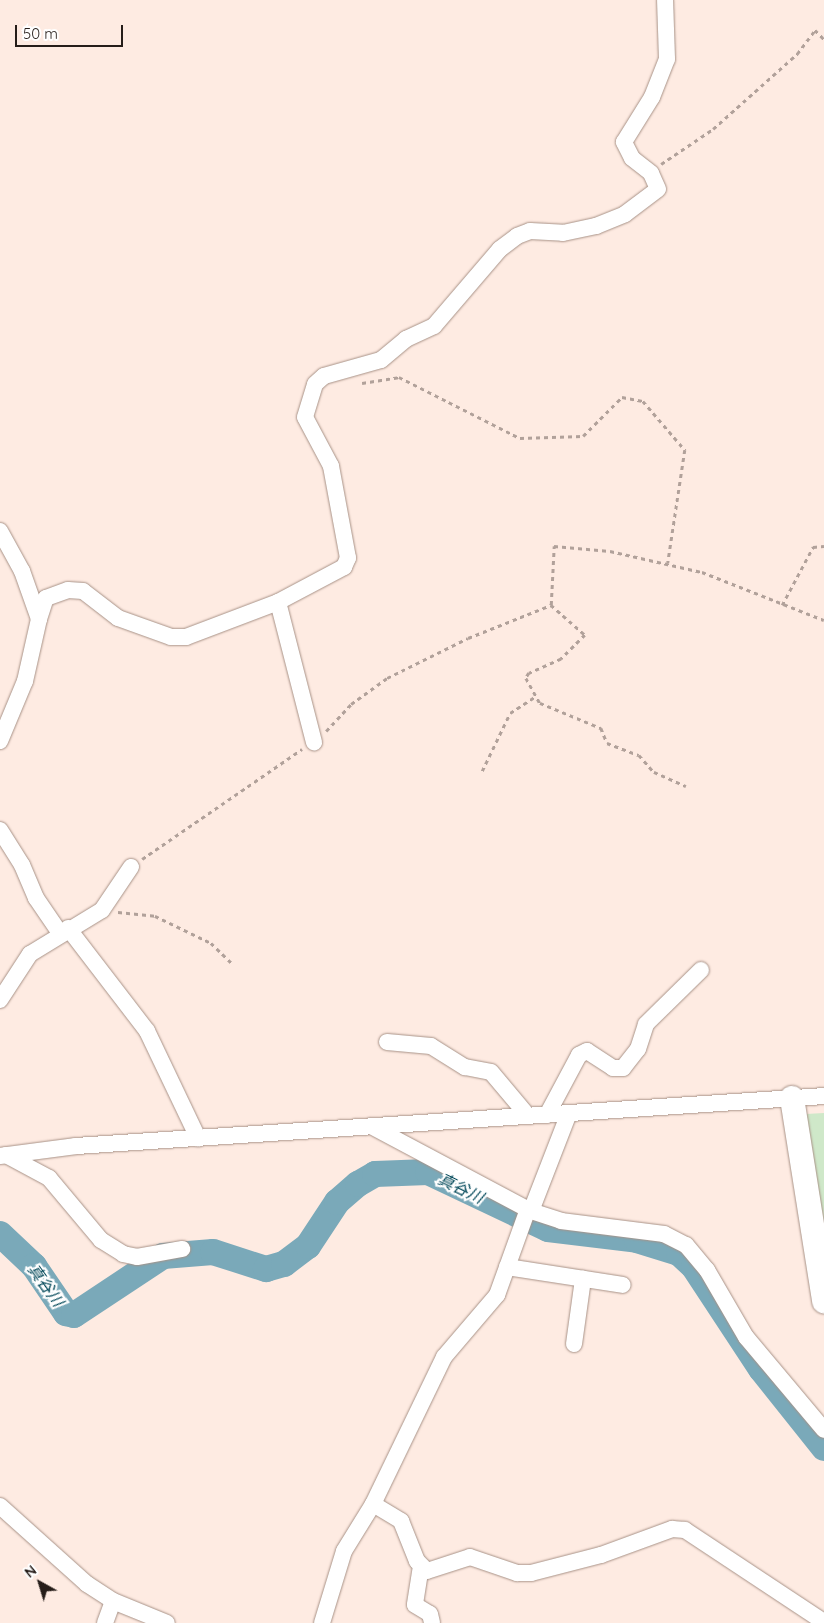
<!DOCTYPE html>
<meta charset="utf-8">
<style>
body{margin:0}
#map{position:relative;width:824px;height:1623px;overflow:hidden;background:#feebe2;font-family:Quicksand,"Noto Sans JP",sans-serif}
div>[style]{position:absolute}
.green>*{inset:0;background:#cfe8c9}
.river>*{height:26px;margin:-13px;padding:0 13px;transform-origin:13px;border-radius:13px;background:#7aa9b9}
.path>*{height:2.5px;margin-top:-1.25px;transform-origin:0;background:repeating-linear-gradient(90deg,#b1a19a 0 4px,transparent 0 8px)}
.roads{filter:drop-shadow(0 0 1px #a89287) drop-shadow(0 0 1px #a89287)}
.street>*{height:16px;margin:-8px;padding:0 8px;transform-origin:8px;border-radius:8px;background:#fff}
.secondary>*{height:24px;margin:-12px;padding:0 12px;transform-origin:12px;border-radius:12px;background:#fff}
span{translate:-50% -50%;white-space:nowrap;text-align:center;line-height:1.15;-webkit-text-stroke:4.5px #fff;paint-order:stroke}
.water-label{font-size:16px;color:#004758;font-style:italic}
.north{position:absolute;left:15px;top:1558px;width:50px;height:50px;-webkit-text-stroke:4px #fff;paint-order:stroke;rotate:321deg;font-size:14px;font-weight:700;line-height:20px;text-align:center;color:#261d19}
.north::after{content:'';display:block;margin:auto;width:18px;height:22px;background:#261d19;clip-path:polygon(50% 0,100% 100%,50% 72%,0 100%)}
.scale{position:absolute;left:15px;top:25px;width:108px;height:22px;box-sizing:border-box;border:2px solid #261d19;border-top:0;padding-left:6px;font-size:15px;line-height:18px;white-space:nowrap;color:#261d19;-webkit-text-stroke:4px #fff;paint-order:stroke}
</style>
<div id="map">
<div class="green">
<i style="clip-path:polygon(824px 1113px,824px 1263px,806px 1114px)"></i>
</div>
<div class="river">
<i style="left:0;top:1234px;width:47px;rotate:43.3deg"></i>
<i style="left:34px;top:1266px;width:57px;rotate:55.8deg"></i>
<i style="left:66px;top:1313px;width:8px;rotate:14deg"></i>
<i style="left:74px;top:1315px;width:107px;rotate:-33.5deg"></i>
<i style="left:163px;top:1256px;width:50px;rotate:-4.6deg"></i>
<i style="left:213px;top:1252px;width:56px;rotate:17.8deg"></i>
<i style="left:266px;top:1269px;width:19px;rotate:-16deg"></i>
<i style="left:284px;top:1264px;width:30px;rotate:-37deg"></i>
<i style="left:308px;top:1246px;width:53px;rotate:-56.6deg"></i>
<i style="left:337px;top:1202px;width:28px;rotate:-41deg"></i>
<i style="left:358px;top:1184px;width:20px;rotate:-30deg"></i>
<i style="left:375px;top:1174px;width:53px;rotate:-2.2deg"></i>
<i style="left:428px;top:1172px;width:133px;rotate:25.4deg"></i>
<i style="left:548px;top:1229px;width:90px;rotate:7deg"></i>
<i style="left:637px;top:1240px;width:44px;rotate:17.2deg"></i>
<i style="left:679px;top:1253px;width:21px;rotate:43deg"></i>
<i style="left:694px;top:1267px;width:122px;rotate:56.7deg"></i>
<i style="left:761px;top:1369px;width:101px;rotate:51.4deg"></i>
</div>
<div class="path">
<i style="left:661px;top:164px;width:63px;rotate:-33.9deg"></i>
<i style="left:713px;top:129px;width:113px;rotate:-41.8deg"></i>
<i style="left:797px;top:54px;width:30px;rotate:-53deg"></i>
<i style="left:815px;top:30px;width:13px;rotate:45deg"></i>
<i style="left:362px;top:383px;width:37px;rotate:-9deg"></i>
<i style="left:399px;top:377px;width:136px;rotate:26.8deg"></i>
<i style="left:520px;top:438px;width:63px;rotate:-1.8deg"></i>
<i style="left:583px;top:436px;width:55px;rotate:-45deg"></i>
<i style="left:622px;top:397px;width:21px;rotate:11deg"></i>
<i style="left:643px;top:401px;width:65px;rotate:49.4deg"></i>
<i style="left:685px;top:450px;width:114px;rotate:98.6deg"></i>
<i style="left:551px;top:605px;width:45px;rotate:41.4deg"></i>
<i style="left:585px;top:635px;width:34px;rotate:135deg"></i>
<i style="left:561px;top:659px;width:35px;rotate:156deg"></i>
<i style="left:529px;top:673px;width:6px;rotate:121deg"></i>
<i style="left:526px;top:678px;width:29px;rotate:61deg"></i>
<i style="left:540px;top:703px;width:66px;rotate:22.3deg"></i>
<i style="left:601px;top:728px;width:16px;rotate:68deg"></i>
<i style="left:607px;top:743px;width:34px;rotate:21deg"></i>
<i style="left:639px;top:755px;width:23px;rotate:49deg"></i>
<i style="left:654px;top:772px;width:35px;rotate:24deg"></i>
<i style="left:782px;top:605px;width:66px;rotate:-61.9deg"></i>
<i style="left:813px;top:547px;width:11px;rotate:-5deg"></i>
<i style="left:326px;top:731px;width:37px;rotate:-47deg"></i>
<i style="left:351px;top:704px;width:44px;rotate:-35.8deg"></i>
<i style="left:387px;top:678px;width:90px;rotate:-26.3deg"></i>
<i style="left:468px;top:638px;width:89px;rotate:-21.7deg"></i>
<i style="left:551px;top:605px;width:59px;rotate:-87.1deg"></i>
<i style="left:554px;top:546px;width:56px;rotate:5.1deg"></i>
<i style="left:610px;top:551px;width:94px;rotate:12.9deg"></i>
<i style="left:702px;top:572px;width:131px;rotate:21.5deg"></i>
<i style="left:482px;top:771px;width:64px;rotate:-64.2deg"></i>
<i style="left:510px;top:713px;width:31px;rotate:-33deg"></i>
<i style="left:142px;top:859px;width:194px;rotate:-34.5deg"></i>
<i style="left:118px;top:912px;width:37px;rotate:6deg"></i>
<i style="left:155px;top:916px;width:62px;rotate:25.7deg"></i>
<i style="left:211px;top:943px;width:29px;rotate:44deg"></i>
</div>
<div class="roads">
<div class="street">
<i style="left:0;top:531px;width:46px;rotate:61.2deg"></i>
<i style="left:22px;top:571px;width:51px;rotate:70.5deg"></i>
<i style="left:39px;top:619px;width:64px;rotate:102.7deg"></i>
<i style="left:25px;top:681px;width:65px;rotate:112.6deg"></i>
<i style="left:278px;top:602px;width:145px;rotate:75.6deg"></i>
<i style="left:39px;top:619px;width:22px;rotate:-72deg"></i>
<i style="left:46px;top:598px;width:23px;rotate:-20deg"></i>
<i style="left:68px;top:590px;width:15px;rotate:4deg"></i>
<i style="left:83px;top:591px;width:44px;rotate:37.6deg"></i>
<i style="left:118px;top:618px;width:56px;rotate:19.7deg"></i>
<i style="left:171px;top:637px;width:15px"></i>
<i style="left:186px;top:637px;width:98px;rotate:-20.8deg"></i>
<i style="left:278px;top:602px;width:75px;rotate:-27.9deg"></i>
<i style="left:344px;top:567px;width:10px;rotate:-66deg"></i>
<i style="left:348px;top:558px;width:94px;rotate:-100.5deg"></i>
<i style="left:331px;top:466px;width:55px;rotate:-118deg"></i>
<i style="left:305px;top:417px;width:34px;rotate:-73deg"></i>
<i style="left:315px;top:384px;width:12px;rotate:-42deg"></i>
<i style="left:324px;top:376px;width:59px;rotate:-15.7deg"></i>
<i style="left:381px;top:360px;width:33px;rotate:-40deg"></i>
<i style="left:406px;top:339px;width:31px;rotate:-25deg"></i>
<i style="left:434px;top:326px;width:101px;rotate:-49.4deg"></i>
<i style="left:500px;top:249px;width:21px;rotate:-37deg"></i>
<i style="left:517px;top:236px;width:14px;rotate:-21deg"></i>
<i style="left:530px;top:231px;width:33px;rotate:3deg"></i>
<i style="left:563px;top:233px;width:34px;rotate:-12deg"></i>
<i style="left:596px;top:226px;width:31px;rotate:-22deg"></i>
<i style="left:625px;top:214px;width:41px;rotate:-37.1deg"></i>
<i style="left:658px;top:189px;width:17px;rotate:-114deg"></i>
<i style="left:651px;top:173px;width:24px;rotate:-142deg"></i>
<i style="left:632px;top:158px;width:18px;rotate:-117deg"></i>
<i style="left:624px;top:142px;width:53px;rotate:-58.1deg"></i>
<i style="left:652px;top:97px;width:41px;rotate:-68.5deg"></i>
<i style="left:667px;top:59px;width:59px;rotate:-91.9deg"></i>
<i style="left:0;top:830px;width:41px;rotate:57.8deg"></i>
<i style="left:22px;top:865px;width:36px;rotate:67deg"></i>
<i style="left:36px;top:898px;width:42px;rotate:55.6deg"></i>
<i style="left:68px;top:928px;width:130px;rotate:52.5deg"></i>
<i style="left:147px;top:1031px;width:119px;rotate:64.5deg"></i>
<i style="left:0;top:1000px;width:55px;rotate:-56.9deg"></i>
<i style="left:30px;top:954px;width:84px;rotate:-31.4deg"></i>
<i style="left:102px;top:910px;width:52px;rotate:-56deg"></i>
<i style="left:387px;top:1042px;width:44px;rotate:5.2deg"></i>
<i style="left:431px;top:1046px;width:40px;rotate:32deg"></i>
<i style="left:465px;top:1067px;width:26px;rotate:11deg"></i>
<i style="left:491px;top:1072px;width:57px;rotate:49.9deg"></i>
<i style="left:547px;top:1115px;width:68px;rotate:-61.9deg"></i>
<i style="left:579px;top:1055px;width:9px;rotate:-27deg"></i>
<i style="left:587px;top:1051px;width:31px;rotate:33deg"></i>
<i style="left:613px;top:1068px;width:10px"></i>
<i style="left:623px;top:1068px;width:24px;rotate:-52deg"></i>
<i style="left:638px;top:1049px;width:26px;rotate:-72deg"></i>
<i style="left:646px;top:1024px;width:77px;rotate:-44.5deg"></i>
<i style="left:371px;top:1126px;width:181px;rotate:28deg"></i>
<i style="left:531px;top:1211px;width:32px;rotate:18deg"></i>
<i style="left:561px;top:1221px;width:104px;rotate:7.2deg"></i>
<i style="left:664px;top:1234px;width:25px;rotate:27deg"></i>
<i style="left:686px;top:1245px;width:33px;rotate:50deg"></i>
<i style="left:707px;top:1270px;width:78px;rotate:59.8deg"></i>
<i style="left:746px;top:1337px;width:121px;rotate:50deg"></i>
<i style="left:6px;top:1155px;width:49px;rotate:28.1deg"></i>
<i style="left:49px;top:1178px;width:81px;rotate:50deg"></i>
<i style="left:101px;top:1240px;width:26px;rotate:32deg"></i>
<i style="left:123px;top:1254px;width:14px;rotate:12deg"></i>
<i style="left:137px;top:1257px;width:46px;rotate:-10.1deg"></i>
<i style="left:0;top:1156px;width:77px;rotate:-7.5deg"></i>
<i style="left:76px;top:1146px;width:750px;rotate:-3.82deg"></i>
<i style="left:531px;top:1211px;width:105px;rotate:-68.8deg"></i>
<i style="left:507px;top:1267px;width:117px;rotate:8.8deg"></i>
<i style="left:574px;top:1344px;width:66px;rotate:-82.1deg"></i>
<i style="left:373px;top:1504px;width:33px;rotate:31deg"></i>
<i style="left:401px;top:1521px;width:43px;rotate:68.2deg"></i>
<i style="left:417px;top:1561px;width:14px;rotate:45deg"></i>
<i style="left:427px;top:1571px;width:45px;rotate:-18deg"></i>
<i style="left:470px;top:1557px;width:50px;rotate:18.8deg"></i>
<i style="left:517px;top:1573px;width:14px"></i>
<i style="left:531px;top:1573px;width:72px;rotate:-14.4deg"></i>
<i style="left:601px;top:1555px;width:76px;rotate:-20.1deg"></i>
<i style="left:672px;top:1529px;width:13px;rotate:4deg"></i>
<i style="left:685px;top:1530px;width:167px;rotate:33.5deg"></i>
<i style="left:0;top:1506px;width:117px;rotate:41.9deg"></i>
<i style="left:87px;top:1584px;width:31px;rotate:33deg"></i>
<i style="left:113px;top:1601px;width:58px;rotate:22.2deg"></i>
<i style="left:421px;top:1566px;width:39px;rotate:99deg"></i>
<i style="left:415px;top:1605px;width:17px;rotate:31deg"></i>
<i style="left:430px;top:1614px;width:9px;rotate:77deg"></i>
<i style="left:105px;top:1623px;width:23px;rotate:-70deg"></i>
<i style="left:322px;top:1623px;width:75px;rotate:-73deg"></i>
<i style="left:344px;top:1551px;width:55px;rotate:-58.3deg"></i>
<i style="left:373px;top:1504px;width:163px;rotate:-64.2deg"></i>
<i style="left:444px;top:1357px;width:82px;rotate:-49.5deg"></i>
<i style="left:497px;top:1295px;width:91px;rotate:-70.2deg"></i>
</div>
<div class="secondary">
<i style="left:792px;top:1098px;width:206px;rotate:81deg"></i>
</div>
</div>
<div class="water-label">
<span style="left:461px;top:1188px;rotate:26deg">真谷川</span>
<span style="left:46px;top:1285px;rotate:54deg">真谷川</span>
</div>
<div class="north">N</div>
<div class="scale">50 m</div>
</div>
